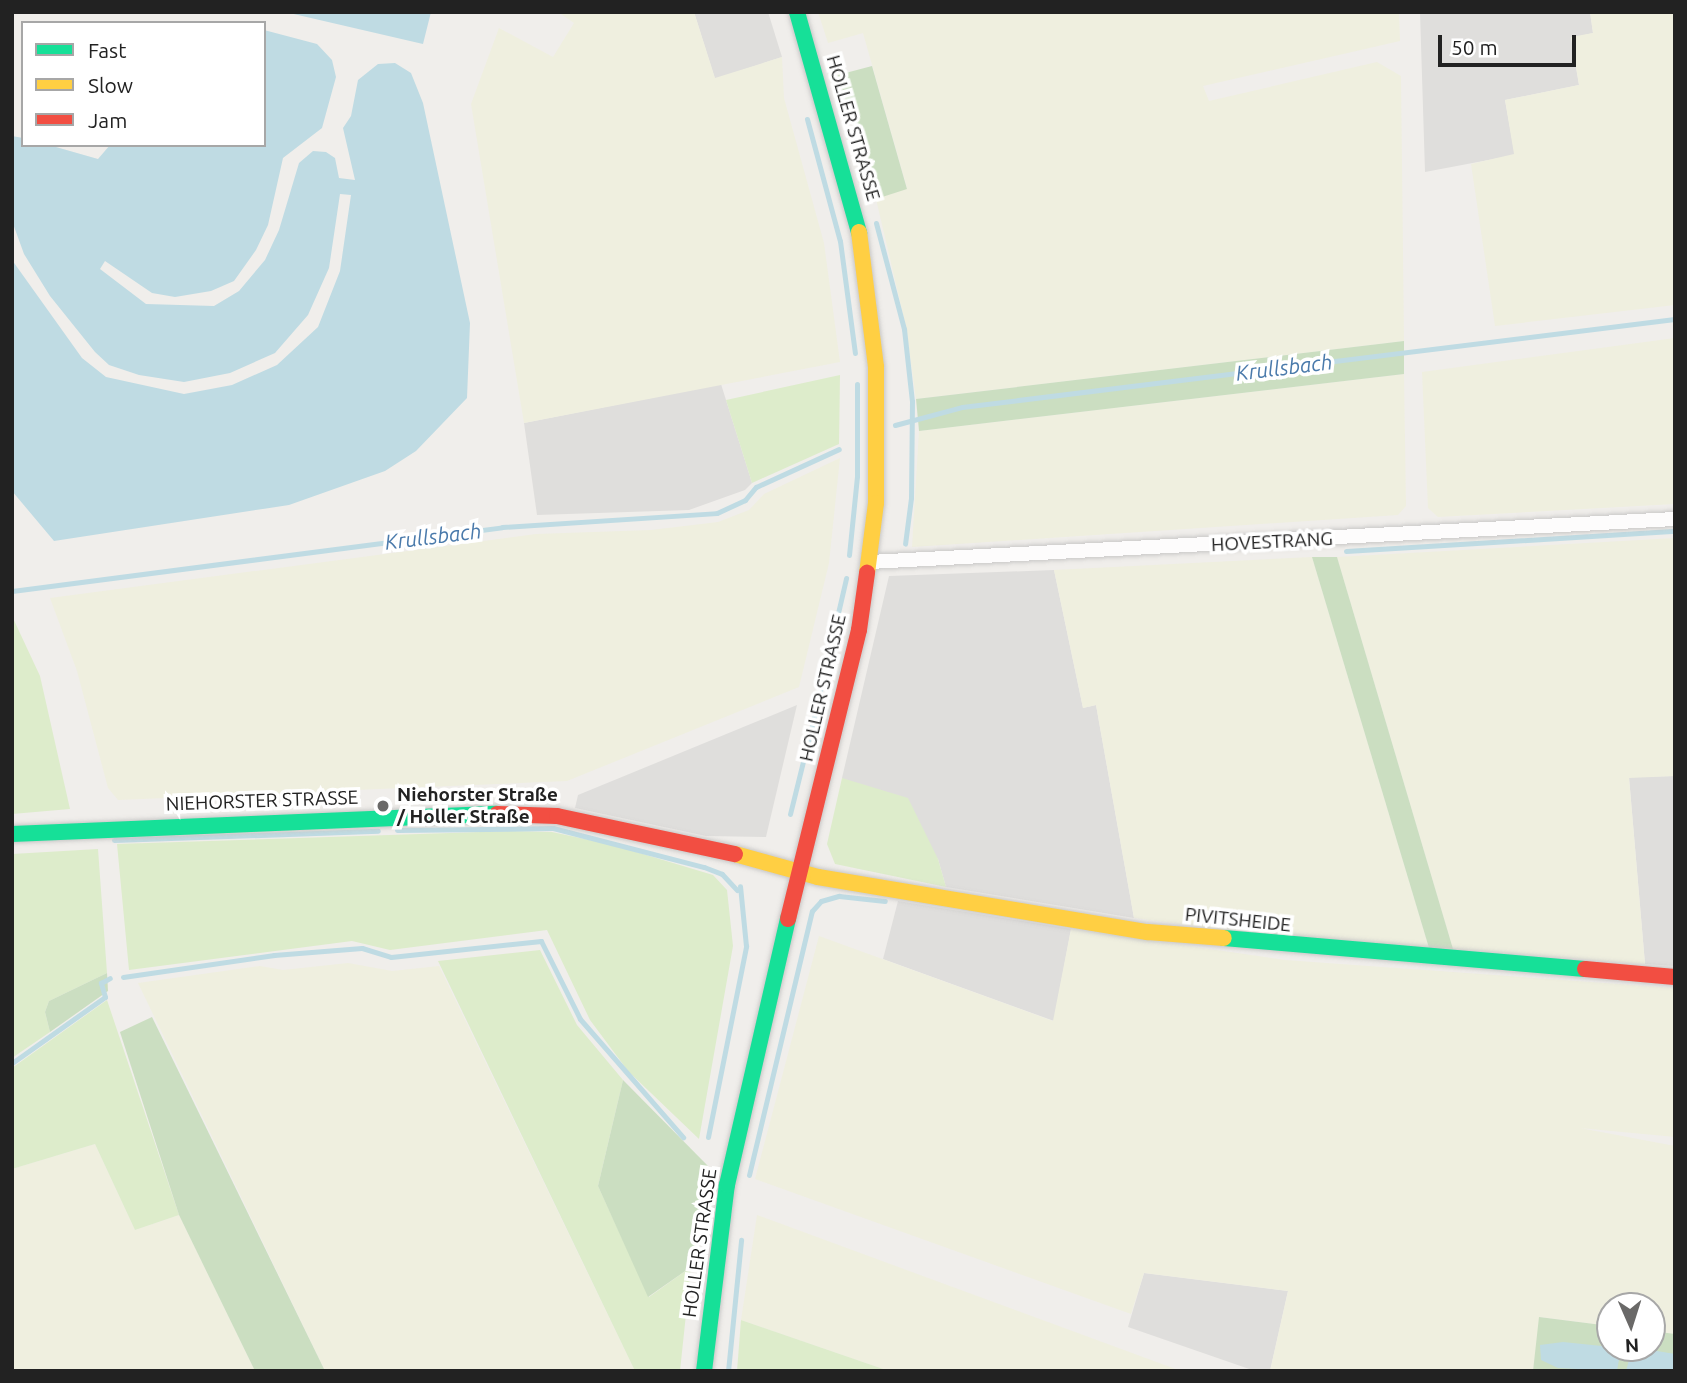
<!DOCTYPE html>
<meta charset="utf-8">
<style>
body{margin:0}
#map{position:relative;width:1687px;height:1383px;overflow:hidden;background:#f0eeeb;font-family:Ubuntu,sans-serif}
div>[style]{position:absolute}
.residential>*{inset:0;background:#dfdedc}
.farmland>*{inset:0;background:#efefdf}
.grass>*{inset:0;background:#ddeccb}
.forest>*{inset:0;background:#cbdec1}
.water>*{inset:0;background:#bfdbe3}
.stream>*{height:5px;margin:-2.5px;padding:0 2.5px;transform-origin:2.5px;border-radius:2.5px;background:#bfdbe3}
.roads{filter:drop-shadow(0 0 2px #c9c8c7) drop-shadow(0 0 2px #c9c8c7)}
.street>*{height:14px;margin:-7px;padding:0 7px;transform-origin:7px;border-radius:7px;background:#fdfcfc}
.fast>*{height:16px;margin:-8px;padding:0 8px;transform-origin:8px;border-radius:8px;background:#16e098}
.slow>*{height:16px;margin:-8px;padding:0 8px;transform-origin:8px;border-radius:8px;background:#ffcf43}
.jam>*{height:16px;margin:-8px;padding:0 8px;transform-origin:8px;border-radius:8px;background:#f24e42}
.dots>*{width:19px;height:19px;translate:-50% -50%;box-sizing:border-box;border:4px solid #fff;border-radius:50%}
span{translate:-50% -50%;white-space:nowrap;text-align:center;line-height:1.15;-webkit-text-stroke:7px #fff;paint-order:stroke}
.street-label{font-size:19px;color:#222}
.poi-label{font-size:19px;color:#222;font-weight:700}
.left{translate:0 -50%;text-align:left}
.water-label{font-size:21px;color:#4a7aab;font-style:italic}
.frame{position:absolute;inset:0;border:14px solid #222;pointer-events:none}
.legend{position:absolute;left:21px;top:21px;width:245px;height:126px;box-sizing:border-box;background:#fff;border:2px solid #a7a7a7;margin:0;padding:9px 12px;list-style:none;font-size:21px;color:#222}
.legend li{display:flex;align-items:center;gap:14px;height:35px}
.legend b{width:35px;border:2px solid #a7a7a7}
.north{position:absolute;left:1596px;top:1292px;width:70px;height:70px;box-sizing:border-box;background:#fff;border:2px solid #a7a7a7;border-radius:50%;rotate:177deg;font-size:19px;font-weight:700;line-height:28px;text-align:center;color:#222}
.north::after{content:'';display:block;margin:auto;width:24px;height:32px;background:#6a6968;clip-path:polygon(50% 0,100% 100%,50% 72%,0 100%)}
.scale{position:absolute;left:1438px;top:35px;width:138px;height:32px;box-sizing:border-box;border:4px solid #222;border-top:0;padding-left:9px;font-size:21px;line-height:24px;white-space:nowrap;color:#222;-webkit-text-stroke:5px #fff;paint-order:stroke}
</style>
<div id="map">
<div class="residential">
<i style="clip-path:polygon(694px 12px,768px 12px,782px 57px,715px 79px)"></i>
<i style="clip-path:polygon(1420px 12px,1590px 12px,1593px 33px,1571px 38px,1579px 85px,1505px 100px,1515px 155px,1425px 172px)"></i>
<i style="clip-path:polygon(721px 384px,752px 483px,745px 490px,689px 510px,537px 515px,524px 423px)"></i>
<i style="clip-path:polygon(1054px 570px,1083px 708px,1096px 705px,1134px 918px,946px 887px,938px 859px,842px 778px,889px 576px)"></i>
<i style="clip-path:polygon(797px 705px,766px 837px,706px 836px,575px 808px,578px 795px)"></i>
<i style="clip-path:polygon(1675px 776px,1675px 966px,1645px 964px,1629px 777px)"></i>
<i style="clip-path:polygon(898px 901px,1071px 929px,1054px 1021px,883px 959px)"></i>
<i style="clip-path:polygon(1144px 1273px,1288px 1291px,1270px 1371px,1255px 1371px,1128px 1327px)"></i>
</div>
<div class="farmland">
<i style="clip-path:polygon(558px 12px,694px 12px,715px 78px,782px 57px,784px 98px,824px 243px,840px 362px,524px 423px,471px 104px,499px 28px,553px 57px,574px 23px)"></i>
<i style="clip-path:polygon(818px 12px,1399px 12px,1400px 41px,1203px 86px,1209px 101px,1377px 62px,1401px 76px,1404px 341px,916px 399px,906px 327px,876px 199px,907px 188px,863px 33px,828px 43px)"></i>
<i style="clip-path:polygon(1590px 12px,1675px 12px,1675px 305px,1495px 326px,1471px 164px,1514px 154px,1505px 100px,1579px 85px,1571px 37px,1593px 33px)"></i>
<i style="clip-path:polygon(1675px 338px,1675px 504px,1438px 517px,1428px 508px,1422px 372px)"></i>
<i style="clip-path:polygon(1404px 374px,1406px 506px,1398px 515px,912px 547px,919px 431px)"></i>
<i style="clip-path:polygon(840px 458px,829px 563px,799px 687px,567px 781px,118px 800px,108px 788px,77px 671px,50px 598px,536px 534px,651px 530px,718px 522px,749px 510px,764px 494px)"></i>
<i style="clip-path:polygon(1675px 538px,1675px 776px,1629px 778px,1645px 964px,1453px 949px,1337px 557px)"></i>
<i style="clip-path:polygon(1312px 557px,1429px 948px,1292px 939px,1134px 918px,1096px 705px,1083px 708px,1054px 570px)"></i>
<i style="clip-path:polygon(1071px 929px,1285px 960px,1675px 988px,1675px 1137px,1580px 1128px,1675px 1146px,1675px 1334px,1652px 1331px,1652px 1306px,1610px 1306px,1610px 1326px,1540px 1317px,1533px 1371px,1270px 1371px,1288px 1291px,1144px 1273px,1131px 1314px,755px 1179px,819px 936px,1053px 1021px)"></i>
<i style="clip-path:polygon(348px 963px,392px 971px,439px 966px,635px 1371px,325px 1371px,138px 983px,260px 966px,283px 970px)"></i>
<i style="clip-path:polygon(95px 1144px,135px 1230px,179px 1215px,255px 1371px,12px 1371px,12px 1169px)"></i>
<i style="clip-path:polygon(757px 1215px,1181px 1371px,889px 1371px,741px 1320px)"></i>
</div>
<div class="grass">
<i style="clip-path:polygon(840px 375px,839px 444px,752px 483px,726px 400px)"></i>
<i style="clip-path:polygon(12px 616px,40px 676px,70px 809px,12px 814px)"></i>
<i style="clip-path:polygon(842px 778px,908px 798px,938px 859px,946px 887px,835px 864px,827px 844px)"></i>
<i style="clip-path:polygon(511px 831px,552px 832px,613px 845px,713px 875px,727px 890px,733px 946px,699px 1139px,628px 1071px,590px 1020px,547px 930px,390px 950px,352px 941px,129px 970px,117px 844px)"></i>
<i style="clip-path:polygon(98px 849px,107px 973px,49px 1001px,45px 1012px,50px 1032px,12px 1058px,12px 854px)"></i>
<i style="clip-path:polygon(540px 950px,577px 1025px,623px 1080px,598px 1186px,649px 1297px,691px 1267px,680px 1371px,635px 1371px,438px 961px)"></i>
<i style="clip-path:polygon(107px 1000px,179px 1215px,135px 1230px,95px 1144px,12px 1169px,12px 1068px)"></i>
<i style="clip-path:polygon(741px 1320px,889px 1371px,737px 1371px)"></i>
</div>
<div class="forest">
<i style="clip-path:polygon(872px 66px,907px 189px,876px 199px,838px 75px)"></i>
<i style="clip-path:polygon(1404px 341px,1404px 374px,919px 431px,916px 399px)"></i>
<i style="clip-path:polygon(1312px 557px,1337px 557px,1453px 949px,1429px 948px)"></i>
<i style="clip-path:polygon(107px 973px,108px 991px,50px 1032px,45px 1012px,49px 1001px)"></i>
<i style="clip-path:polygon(152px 1017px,325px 1371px,255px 1371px,179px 1215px,120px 1032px)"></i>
<i style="clip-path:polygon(623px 1080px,708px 1166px,691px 1267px,648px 1297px,598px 1186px)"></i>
<i style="clip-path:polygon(1539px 1317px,1610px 1326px,1610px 1348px,1652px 1348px,1652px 1331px,1675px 1334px,1675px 1371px,1533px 1371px)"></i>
</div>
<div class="water">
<i style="clip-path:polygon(285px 12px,431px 12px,423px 44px)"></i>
<i style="clip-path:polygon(264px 30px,317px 44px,332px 60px,336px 77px,322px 128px,283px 158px,268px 225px,256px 250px,234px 281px,211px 291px,175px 297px,152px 293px,105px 261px,100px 269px,146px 304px,214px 306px,239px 291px,265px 260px,279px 230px,299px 163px,313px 151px,326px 152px,335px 158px,339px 178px,355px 180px,343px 128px,351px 116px,358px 80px,378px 64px,395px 63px,411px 73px,423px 103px,470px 323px,467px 398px,416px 451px,385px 471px,289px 505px,54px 541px,12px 491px,12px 260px,82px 358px,106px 377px,184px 394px,232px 385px,277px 365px,318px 327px,340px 271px,351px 195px,340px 194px,329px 268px,308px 315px,275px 353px,230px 373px,184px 382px,139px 375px,109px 365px,95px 352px,50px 296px,24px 254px,12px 221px,12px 136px,23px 138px,23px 145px,49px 145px,98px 159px,110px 145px,264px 145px)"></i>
<i style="clip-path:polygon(1563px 1342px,1621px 1348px,1617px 1371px,1558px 1368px,1541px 1360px,1540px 1345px)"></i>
<i style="clip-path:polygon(1639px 1348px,1675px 1354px,1675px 1371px,1626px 1371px,1632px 1349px)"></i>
</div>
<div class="stream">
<i style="left:807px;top:119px;width:126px;rotate:74.9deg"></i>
<i style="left:840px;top:241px;width:113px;rotate:82.4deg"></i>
<i style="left:876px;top:223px;width:110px;rotate:75.2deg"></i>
<i style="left:904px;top:329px;width:72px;rotate:83.7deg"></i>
<i style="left:912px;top:401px;width:97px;rotate:90.6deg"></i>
<i style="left:911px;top:498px;width:46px;rotate:97.4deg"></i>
<i style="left:895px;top:425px;width:69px;rotate:-15deg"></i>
<i style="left:962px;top:407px;width:718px;rotate:-7.04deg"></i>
<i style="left:1346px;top:551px;width:330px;rotate:-3.5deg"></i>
<i style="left:849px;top:555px;width:79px;rotate:-84.2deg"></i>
<i style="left:857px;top:476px;width:92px;rotate:-90deg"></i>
<i style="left:12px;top:591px;width:494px;rotate:-7.4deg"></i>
<i style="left:502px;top:527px;width:215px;rotate:-3.7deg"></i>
<i style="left:717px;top:513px;width:31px;rotate:-25deg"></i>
<i style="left:745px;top:500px;width:17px;rotate:-50deg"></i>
<i style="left:756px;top:487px;width:91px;rotate:-24.6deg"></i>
<i style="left:820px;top:691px;width:116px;rotate:-77deg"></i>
<i style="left:790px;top:814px;width:104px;rotate:-76.1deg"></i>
<i style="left:397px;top:830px;width:156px;rotate:-0.7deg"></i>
<i style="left:553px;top:828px;width:156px;rotate:14.5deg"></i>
<i style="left:704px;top:867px;width:19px;rotate:21deg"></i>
<i style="left:722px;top:874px;width:22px;rotate:47deg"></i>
<i style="left:114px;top:840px;width:264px;rotate:-2deg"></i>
<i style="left:123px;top:977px;width:153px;rotate:-8.3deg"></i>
<i style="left:274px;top:955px;width:88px;rotate:-4.5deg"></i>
<i style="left:362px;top:948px;width:30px;rotate:17deg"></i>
<i style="left:391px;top:957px;width:151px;rotate:-6.1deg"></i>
<i style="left:541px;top:941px;width:87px;rotate:63.4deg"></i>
<i style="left:580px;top:1019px;width:157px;rotate:48.9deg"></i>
<i style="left:12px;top:1063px;width:114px;rotate:-35.4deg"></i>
<i style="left:105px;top:997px;width:15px;rotate:-106deg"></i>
<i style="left:101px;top:983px;width:10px;rotate:-29deg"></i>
<i style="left:708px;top:1137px;width:195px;rotate:-78.7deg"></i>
<i style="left:746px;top:946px;width:60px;rotate:-95.7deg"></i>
<i style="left:749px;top:1175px;width:271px;rotate:-76.6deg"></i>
<i style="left:812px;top:911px;width:13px;rotate:-48deg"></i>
<i style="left:821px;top:901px;width:19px;rotate:-16deg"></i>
<i style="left:839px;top:896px;width:46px;rotate:6.2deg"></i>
<i style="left:728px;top:1371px;width:132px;rotate:-84.3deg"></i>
</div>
<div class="roads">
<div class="street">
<i style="left:870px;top:562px;width:806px;rotate:-3.06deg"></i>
</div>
<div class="fast">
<i style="left:797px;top:12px;width:229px;rotate:74.3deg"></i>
<i style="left:12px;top:834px;width:485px;rotate:-2.4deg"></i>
<i style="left:1224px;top:938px;width:362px;rotate:4.9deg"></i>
<i style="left:704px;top:1371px;width:187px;rotate:-83deg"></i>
<i style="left:727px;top:1185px;width:273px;rotate:-77.1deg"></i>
</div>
<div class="slow">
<i style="left:859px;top:232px;width:136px;rotate:82.8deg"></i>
<i style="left:876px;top:367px;width:136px;rotate:90deg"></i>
<i style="left:876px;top:503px;width:71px;rotate:97.3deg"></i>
<i style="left:735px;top:854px;width:86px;rotate:15.5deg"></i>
<i style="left:818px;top:877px;width:335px;rotate:9.5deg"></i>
<i style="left:1148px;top:932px;width:76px;rotate:4.5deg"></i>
</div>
<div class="jam">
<i style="left:497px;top:814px;width:60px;rotate:1.9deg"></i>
<i style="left:557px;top:816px;width:182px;rotate:12.1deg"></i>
<i style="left:788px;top:919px;width:298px;rotate:-76.2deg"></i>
<i style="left:859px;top:630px;width:58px;rotate:-82deg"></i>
<i style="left:1585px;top:969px;width:90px;rotate:5.1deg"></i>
</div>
</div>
<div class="dots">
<i style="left:383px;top:806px;background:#6a6968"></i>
</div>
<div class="street-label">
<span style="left:853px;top:128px;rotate:74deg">HOLLER STRASSE</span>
<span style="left:1272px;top:542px;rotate:-3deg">HOVESTRANG</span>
<span style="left:823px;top:688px;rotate:-77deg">HOLLER STRASSE</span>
<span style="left:262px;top:801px;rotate:-2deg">NIEHORSTER STRASSE</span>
<span style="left:1238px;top:920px;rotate:6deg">PIVITSHEIDE</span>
<span style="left:700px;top:1243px;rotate:-82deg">HOLLER STRASSE</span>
</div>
<div class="poi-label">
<span class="left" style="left:397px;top:806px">Niehorster Straße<br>/ Holler Straße</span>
</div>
<div class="water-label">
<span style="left:1284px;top:367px;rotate:-7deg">Krullsbach</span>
<span style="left:433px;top:536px;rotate:-7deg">Krullsbach</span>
</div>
<div class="frame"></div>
<ul class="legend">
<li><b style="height:9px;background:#16e098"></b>Fast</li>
<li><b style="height:9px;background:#ffcf43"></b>Slow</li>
<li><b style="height:9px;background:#f24e42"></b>Jam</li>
</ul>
<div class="north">N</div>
<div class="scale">50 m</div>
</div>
